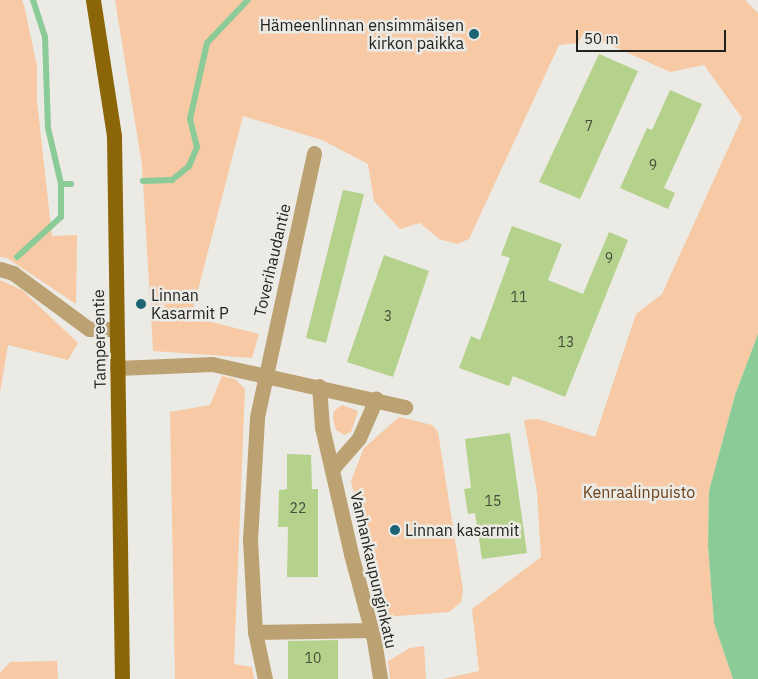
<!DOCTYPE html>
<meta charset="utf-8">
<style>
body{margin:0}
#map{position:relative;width:758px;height:679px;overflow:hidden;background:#ebeae4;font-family:"IBM Plex Sans",sans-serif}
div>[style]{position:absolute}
.green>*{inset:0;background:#f7c9a4}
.water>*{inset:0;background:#8bcb97}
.stream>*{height:6px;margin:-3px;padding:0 3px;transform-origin:3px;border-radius:3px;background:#8bcb97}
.building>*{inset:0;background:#b5d28d}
.minor>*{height:15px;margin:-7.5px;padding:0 7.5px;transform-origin:7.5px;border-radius:7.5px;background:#bca272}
.major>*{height:15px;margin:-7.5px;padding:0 7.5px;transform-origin:7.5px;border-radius:7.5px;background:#8b6608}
.dots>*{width:14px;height:14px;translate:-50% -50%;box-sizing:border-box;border:2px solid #ebeae4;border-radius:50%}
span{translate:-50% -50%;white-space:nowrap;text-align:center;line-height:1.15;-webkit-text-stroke:5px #ebeae4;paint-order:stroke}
.number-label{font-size:14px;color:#464d3a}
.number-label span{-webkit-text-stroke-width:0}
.poi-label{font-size:16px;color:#21211e}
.right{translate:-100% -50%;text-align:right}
.left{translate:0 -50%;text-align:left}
.street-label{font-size:16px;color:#21211e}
.park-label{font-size:16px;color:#6b421c}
.scale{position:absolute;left:576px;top:30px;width:150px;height:22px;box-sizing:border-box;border:2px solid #21211e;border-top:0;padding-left:6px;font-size:15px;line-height:18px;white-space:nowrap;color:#21211e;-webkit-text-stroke:4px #ebeae4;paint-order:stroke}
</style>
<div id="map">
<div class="green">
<i style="clip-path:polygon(0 0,22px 0,24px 5px,37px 66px,37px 101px,52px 236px,77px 235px,76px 304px,7px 258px,0 257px)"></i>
<i style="clip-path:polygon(115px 0,745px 0,758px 13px,758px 334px,735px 395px,709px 491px,708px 546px,714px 623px,733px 679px,443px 679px,479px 671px,472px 609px,541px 557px,537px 492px,524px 420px,538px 419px,595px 437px,636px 314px,662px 294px,742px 118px,704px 65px,670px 72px,584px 33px,578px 43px,559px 45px,469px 239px,458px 244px,439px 239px,420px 223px,400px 229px,374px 201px,368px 164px,322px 140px,243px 116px,191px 317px,259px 334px,252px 358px,153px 351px,142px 165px)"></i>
<i style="clip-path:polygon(0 280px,22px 290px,78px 343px,68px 360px,8px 345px,0 393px)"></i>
<i style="clip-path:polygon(222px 376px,235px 379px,245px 389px,234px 664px,252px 667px,254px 679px,175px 679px,170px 412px,210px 405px)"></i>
<i style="clip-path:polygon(342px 405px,358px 411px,351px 432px,344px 435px,336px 430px,333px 419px,334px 411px)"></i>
<i style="clip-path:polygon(399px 417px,432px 425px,438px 432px,463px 590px,461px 602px,449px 612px,385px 617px,351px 481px,364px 448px)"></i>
<i style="clip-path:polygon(424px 646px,426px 679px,390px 679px,388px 661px,410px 648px)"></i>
<i style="clip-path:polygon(57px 661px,58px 679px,0 679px,0 673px,10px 662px)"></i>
</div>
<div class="water">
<i style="clip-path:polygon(758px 334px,758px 679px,733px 679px,714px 623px,708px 546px,709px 491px,735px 395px)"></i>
</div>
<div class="stream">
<i style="left:33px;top:0;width:39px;rotate:72deg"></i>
<i style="left:45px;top:37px;width:91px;rotate:88.1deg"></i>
<i style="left:48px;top:128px;width:57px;rotate:76.9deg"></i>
<i style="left:143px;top:181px;width:29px;rotate:-2deg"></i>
<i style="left:172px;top:180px;width:22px;rotate:-39deg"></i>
<i style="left:189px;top:166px;width:21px;rotate:-67deg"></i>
<i style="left:197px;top:147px;width:29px;rotate:-104deg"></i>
<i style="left:190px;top:119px;width:78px;rotate:-77.4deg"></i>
<i style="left:207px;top:43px;width:59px;rotate:-46.4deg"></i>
<i style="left:17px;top:257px;width:59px;rotate:-42.3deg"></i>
<i style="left:61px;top:217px;width:33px;rotate:-90deg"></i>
<i style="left:61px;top:184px;width:10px"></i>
</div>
<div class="building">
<i style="clip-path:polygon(599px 54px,638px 71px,580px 199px,539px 182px)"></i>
<i style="clip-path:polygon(670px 90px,702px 104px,664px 188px,675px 193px,668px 209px,620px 188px,647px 128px,652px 130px)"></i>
<i style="clip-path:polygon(343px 190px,364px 194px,326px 343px,306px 338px)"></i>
<i style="clip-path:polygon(512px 226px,562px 244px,548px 280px,583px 294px,609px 232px,628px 240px,565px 397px,513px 376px,509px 386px,459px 368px,471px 336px,480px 340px,510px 258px,501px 255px)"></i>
<i style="clip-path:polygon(384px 255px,429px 271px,393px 377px,347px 362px)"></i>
<i style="clip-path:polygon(510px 433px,527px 553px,482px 559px,475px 513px,468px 514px,464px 489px,471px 488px,465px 439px)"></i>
<i style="clip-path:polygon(287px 454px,311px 455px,312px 489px,318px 489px,318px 577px,287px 577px,288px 527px,278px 527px,279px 490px,287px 489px)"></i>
<i style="clip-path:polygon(338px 640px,338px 679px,288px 679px,288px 641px)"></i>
</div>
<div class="minor">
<i style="left:0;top:269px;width:14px;rotate:17deg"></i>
<i style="left:13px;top:273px;width:94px;rotate:36.4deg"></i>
<i style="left:89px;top:329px;width:27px"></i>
<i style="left:117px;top:368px;width:95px;rotate:-2.4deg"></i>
<i style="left:212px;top:364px;width:198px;rotate:12.6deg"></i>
<i style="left:319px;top:386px;width:41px;rotate:85.8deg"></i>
<i style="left:322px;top:427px;width:130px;rotate:77.1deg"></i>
<i style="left:351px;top:554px;width:89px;rotate:75deg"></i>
<i style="left:374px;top:640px;width:39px;rotate:81deg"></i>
<i style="left:332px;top:469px;width:41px;rotate:-48.9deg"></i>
<i style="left:359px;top:438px;width:43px;rotate:-66.4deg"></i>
<i style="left:255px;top:632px;width:117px;rotate:-1deg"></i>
<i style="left:265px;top:679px;width:48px;rotate:-102deg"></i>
<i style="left:255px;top:632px;width:92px;rotate:-93.1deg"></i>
<i style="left:250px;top:540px;width:123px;rotate:-86.7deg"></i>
<i style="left:257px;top:417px;width:270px;rotate:-77.8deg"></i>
</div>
<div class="major">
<i style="left:93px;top:0;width:138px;rotate:81.2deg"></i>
<i style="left:114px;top:136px;width:543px;rotate:89.16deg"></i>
</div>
<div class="dots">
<i style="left:474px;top:34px;background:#1c6373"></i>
<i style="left:141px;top:304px;background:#1c6373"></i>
<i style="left:395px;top:530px;background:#1c6373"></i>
</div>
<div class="number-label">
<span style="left:589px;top:126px">7</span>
<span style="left:653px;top:165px">9</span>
<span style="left:609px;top:258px">9</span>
<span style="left:519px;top:297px">11</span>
<span style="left:388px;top:316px">3</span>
<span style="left:566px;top:342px">13</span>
<span style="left:493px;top:501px">15</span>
<span style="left:298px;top:508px">22</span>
<span style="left:313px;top:658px">10</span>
</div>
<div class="poi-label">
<span class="right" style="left:464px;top:34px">Hämeenlinnan ensimmäisen<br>kirkon paikka</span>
<span class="left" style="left:151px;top:304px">Linnan<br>Kasarmit P</span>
<span class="left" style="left:405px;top:530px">Linnan kasarmit</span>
</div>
<div class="street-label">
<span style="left:272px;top:260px;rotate:-77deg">Toverihaudantie</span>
<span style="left:99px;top:339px;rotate:-91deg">Tampereentie</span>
<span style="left:374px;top:570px;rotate:77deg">Vanhankaupunginkatu</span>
</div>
<div class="park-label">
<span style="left:639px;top:492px">Kenraalinpuisto</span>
</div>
<div class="scale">50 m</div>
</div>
